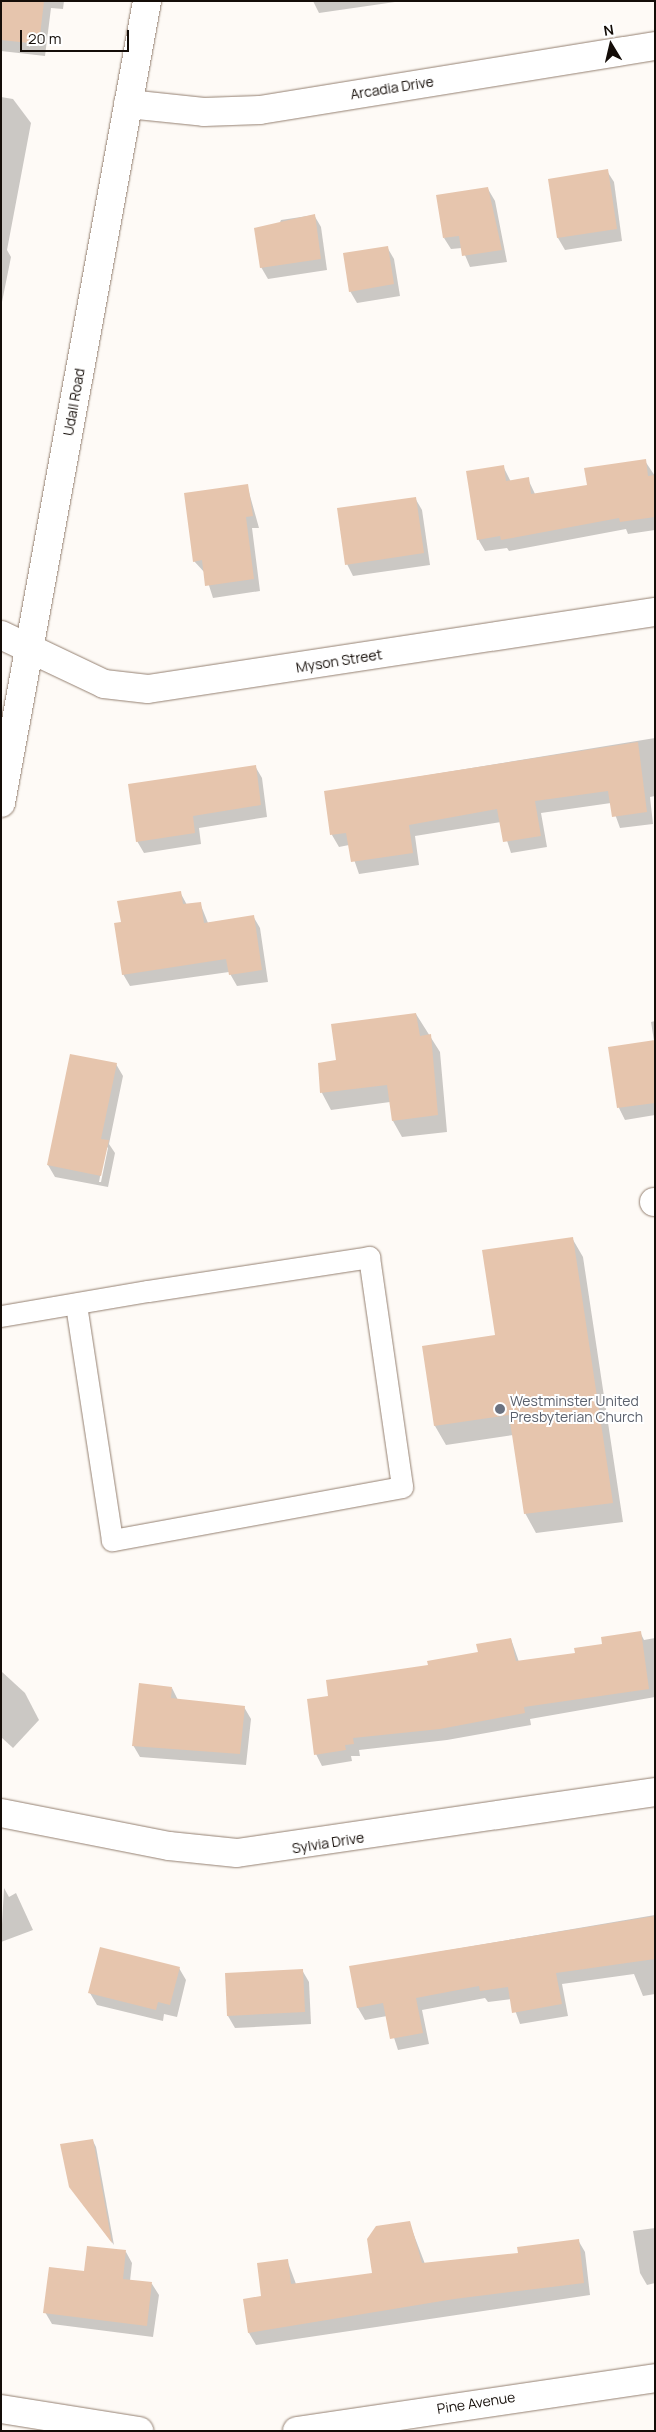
<!DOCTYPE html>
<style>
body{margin:0}
#map{position:relative;width:656px;height:2432px;overflow:hidden;background:#fefaf6;font-family:Manrope,sans-serif}
div>[style]{position:absolute}
.shadow>*{inset:0;background:#0003}
.building>*{inset:0;background:#e6c5ad}
.roads{filter:drop-shadow(0 0 1px #948071) drop-shadow(0 0 1px #948071)}
.lane>*{height:21px;margin:-10.5px;padding:0 10.5px;transform-origin:10.5px;border-radius:10.5px;background:#fff}
.street>*{height:28px;margin:-14px;padding:0 14px;transform-origin:14px;border-radius:14px;background:#fff}
.secondary>*{height:28px;margin:-14px;padding:0 14px;transform-origin:14px;border-radius:14px;background:#fff}
.dots>*{width:14px;height:14px;translate:-50% -50%;box-sizing:border-box;border:2px solid #fff;border-radius:50%}
span{translate:-50% -50%;white-space:nowrap;text-align:center;line-height:1.15;-webkit-text-stroke:4px #fff;paint-order:stroke}
.street-label{font-size:14px;color:#140d08}
.worship-label{font-size:14px;color:#5b616d}
.left{translate:0 -50%;text-align:left}
.frame{position:absolute;inset:0;border:2px solid #140d08;pointer-events:none}
.north{position:absolute;left:586px;top:20px;width:50px;height:50px;-webkit-text-stroke:4px #fff;paint-order:stroke;rotate:351deg;font-size:14px;font-weight:700;line-height:20px;text-align:center;color:#140d08}
.north::after{content:'';display:block;margin:auto;width:18px;height:22px;background:#140d08;clip-path:polygon(50% 0,100% 100%,50% 72%,0 100%)}
.scale{position:absolute;left:20px;top:30px;width:109px;height:22px;box-sizing:border-box;border:2px solid #140d08;border-top:0;padding-left:6px;font-size:15px;line-height:18px;white-space:nowrap;color:#140d08;-webkit-text-stroke:4px #fff;paint-order:stroke}
</style>
<div id="map">
<div class="shadow">
<i style="clip-path:polygon(1px 1px,64px 1px,63px 9px,51px 8px,45px 56px,1px 51px)"></i>
<i style="clip-path:polygon(313px 1px,395px 1px,395px 2px,319px 13px)"></i>
<i style="clip-path:polygon(1px 97px,13px 99px,31px 123px,7px 250px,11px 257px,1px 307px)"></i>
<i style="clip-path:polygon(607px 171px,614px 182px,622px 241px,565px 250px,558px 238px,549px 180px)"></i>
<i style="clip-path:polygon(488px 189px,495px 201px,507px 262px,470px 267px,462px 248px,451px 249px,444px 238px)"></i>
<i style="clip-path:polygon(314px 215px,321px 227px,327px 270px,268px 279px,261px 267px,281px 220px)"></i>
<i style="clip-path:polygon(387px 247px,394px 259px,400px 296px,357px 303px,350px 291px)"></i>
<i style="clip-path:polygon(645px 461px,655px 476px,655px 530px,628px 534px,626px 529px,509px 551px,507px 548px,485px 551px,478px 539px,503px 466px,511px 482px,528px 479px,535px 494px,588px 486px)"></i>
<i style="clip-path:polygon(247px 485px,259px 528px,252px 528px,260px 591px,213px 598px,205px 573px,194px 561px)"></i>
<i style="clip-path:polygon(415px 498px,422px 510px,430px 565px,353px 576px,347px 564px)"></i>
<i style="clip-path:polygon(655px 738px,655px 796px,650px 797px,653px 824px,620px 828px,611px 803px,541px 813px,547px 847px,511px 853px,501px 822px,415px 836px,419px 865px,359px 874px,349px 845px,339px 847px,332px 835px,325px 792px)"></i>
<i style="clip-path:polygon(255px 766px,262px 778px,267px 817px,199px 828px,201px 844px,144px 853px,137px 841px)"></i>
<i style="clip-path:polygon(180px 892px,187px 905px,200px 903px,208px 923px,253px 916px,260px 928px,268px 982px,237px 986px,229px 972px,130px 986px,123px 974px)"></i>
<i style="clip-path:polygon(416px 1014px,440px 1052px,447px 1132px,402px 1137px,393px 1121px,390px 1102px,331px 1110px,322px 1093px,319px 1064px,337px 1061px)"></i>
<i style="clip-path:polygon(655px 1021px,655px 1115px,625px 1120px,619px 1108px,609px 1048px,654px 1041px,651px 1022px)"></i>
<i style="clip-path:polygon(evenodd,116px 1064px,123px 1076px,109px 1144px,115px 1153px,108px 1187px,55px 1177px,48px 1165px,116px 1064px,106px 1146px,108px 1148px,101px 1182px,99px 1182px,106px 1146px)"></i>
<i style="clip-path:polygon(572px 1238px,583px 1257px,623px 1522px,536px 1533px,525px 1513px,513px 1435px,446px 1445px,435px 1426px,423px 1347px,497px 1336px)"></i>
<i style="clip-path:polygon(640px 1632px,644px 1640px,655px 1638px,655px 1697px,530px 1719px,531px 1725px,447px 1740px,359px 1750px,360px 1756px,351px 1756px,352px 1761px,322px 1766px,316px 1754px,330px 1697px,479px 1653px,511px 1639px,519px 1662px,576px 1654px)"></i>
<i style="clip-path:polygon(1px 1671px,25px 1693px,39px 1720px,13px 1748px,1px 1737px)"></i>
<i style="clip-path:polygon(172px 1688px,178px 1700px,244px 1707px,251px 1719px,246px 1765px,140px 1757px,133px 1745px)"></i>
<i style="clip-path:polygon(4px 1888px,9px 1897px,16px 1893px,33px 1930px,1px 1942px)"></i>
<i style="clip-path:polygon(655px 1915px,655px 1994px,643px 1996px,634px 1974px,562px 1984px,568px 2016px,520px 2024px,511px 1999px,488px 2002px,485px 1998px,422px 2010px,429px 2044px,398px 2050px,387px 2016px,365px 2020px,358px 2008px,350px 1967px)"></i>
<i style="clip-path:polygon(179px 1968px,186px 1980px,177px 2017px,164px 2014px,163px 2021px,97px 2005px,90px 1993px)"></i>
<i style="clip-path:polygon(302px 1970px,309px 1982px,311px 2024px,235px 2028px,228px 2016px,226px 1974px)"></i>
<i style="clip-path:polygon(93px 2141px,96px 2147px,114px 2245px,70px 2187px)"></i>
<i style="clip-path:polygon(409px 2222px,425px 2264px,519px 2254px,578px 2240px,585px 2252px,590px 2295px,256px 2345px,249px 2333px,263px 2297px,287px 2260px,296px 2284px,374px 2274px)"></i>
<i style="clip-path:polygon(655px 2228px,655px 2283px,647px 2285px,640px 2273px,633px 2231px)"></i>
<i style="clip-path:polygon(126px 2252px,132px 2263px,130px 2281px,152px 2284px,159px 2295px,153px 2337px,52px 2324px,45px 2312px,85px 2273px)"></i>
</div>
<div class="building">
<i style="clip-path:polygon(1px 1px,44px 1px,39px 44px,1px 40px)"></i>
<i style="clip-path:polygon(608px 169px,617px 229px,557px 238px,548px 179px)"></i>
<i style="clip-path:polygon(488px 187px,502px 250px,462px 256px,459px 236px,443px 238px,436px 195px)"></i>
<i style="clip-path:polygon(315px 214px,321px 259px,260px 268px,254px 228px)"></i>
<i style="clip-path:polygon(388px 246px,394px 284px,349px 292px,343px 253px)"></i>
<i style="clip-path:polygon(646px 459px,648px 476px,655px 475px,655px 517px,620px 522px,619px 518px,501px 540px,500px 536px,477px 540px,466px 471px,504px 465px,506px 481px,529px 477px,531px 494px,587px 485px,584px 468px)"></i>
<i style="clip-path:polygon(248px 484px,253px 516px,246px 517px,254px 579px,205px 586px,202px 560px,193px 562px,184px 493px)"></i>
<i style="clip-path:polygon(416px 497px,424px 553px,345px 565px,337px 508px)"></i>
<i style="clip-path:polygon(638px 742px,647px 812px,612px 817px,608px 791px,535px 801px,541px 836px,503px 842px,497px 809px,409px 825px,413px 853px,351px 862px,346px 833px,330px 835px,324px 791px)"></i>
<i style="clip-path:polygon(256px 765px,261px 805px,193px 816px,195px 833px,136px 842px,128px 784px)"></i>
<i style="clip-path:polygon(181px 891px,183px 904px,201px 902px,204px 923px,254px 915px,262px 970px,229px 975px,226px 959px,122px 975px,114px 923px,121px 922px,117px 901px)"></i>
<i style="clip-path:polygon(416px 1013px,420px 1036px,431px 1034px,438px 1115px,392px 1121px,387px 1085px,320px 1093px,318px 1063px,336px 1060px,331px 1024px)"></i>
<i style="clip-path:polygon(655px 1040px,655px 1103px,617px 1108px,608px 1047px)"></i>
<i style="clip-path:polygon(70px 1054px,117px 1063px,101px 1139px,109px 1140px,101px 1176px,47px 1165px)"></i>
<i style="clip-path:polygon(573px 1237px,613px 1503px,524px 1514px,509px 1415px,434px 1426px,422px 1346px,495px 1335px,482px 1250px)"></i>
<i style="clip-path:polygon(641px 1631px,649px 1689px,524px 1707px,525px 1713px,440px 1729px,353px 1738px,354px 1744px,345px 1745px,346px 1750px,314px 1755px,307px 1699px,328px 1696px,326px 1680px,428px 1665px,427px 1661px,478px 1652px,476px 1644px,511px 1638px,516px 1661px,575px 1653px,574px 1648px,602px 1644px,601px 1637px)"></i>
<i style="clip-path:polygon(139px 1683px,172px 1687px,171px 1698px,245px 1706px,240px 1754px,132px 1746px)"></i>
<i style="clip-path:polygon(655px 1916px,655px 1959px,556px 1973px,562px 2004px,512px 2013px,508px 1987px,480px 1991px,479px 1986px,416px 1998px,423px 2033px,390px 2039px,383px 2003px,357px 2008px,349px 1966px)"></i>
<i style="clip-path:polygon(100px 1947px,180px 1967px,170px 2005px,158px 2002px,156px 2010px,88px 1993px)"></i>
<i style="clip-path:polygon(303px 1969px,305px 2012px,227px 2016px,225px 1973px)"></i>
<i style="clip-path:polygon(93px 2139px,112px 2243px,69px 2187px,60px 2144px)"></i>
<i style="clip-path:polygon(410px 2221px,422px 2263px,518px 2253px,517px 2247px,579px 2239px,584px 2283px,454px 2299px,248px 2333px,243px 2299px,261px 2296px,257px 2263px,288px 2259px,291px 2284px,372px 2273px,367px 2239px,376px 2226px)"></i>
<i style="clip-path:polygon(87px 2246px,126px 2250px,123px 2279px,152px 2282px,147px 2326px,43px 2313px,49px 2267px,84px 2271px)"></i>
</div>
<div class="roads">
<div class="lane">
<i style="left:1px;top:1316px;width:149px;rotate:-9.7deg"></i>
<i style="left:148px;top:1291px;width:224px;rotate:-8.7deg"></i>
<i style="left:369px;top:1257px;width:232px;rotate:81.8deg"></i>
<i style="left:402px;top:1487px;width:295px;rotate:169.6deg"></i>
<i style="left:112px;top:1540px;width:239px;rotate:-98.7deg"></i>
</div>
<div class="street">
<i style="left:128px;top:104px;width:76px;rotate:6deg"></i>
<i style="left:204px;top:112px;width:56px;rotate:-2deg"></i>
<i style="left:260px;top:110px;width:400px;rotate:-9.2deg"></i>
<i style="left:1px;top:635px;width:114px;rotate:25.4deg"></i>
<i style="left:104px;top:684px;width:44px;rotate:6.5deg"></i>
<i style="left:148px;top:689px;width:513px;rotate:-8.64deg"></i>
<i style="left:654px;top:1202px;width:1px"></i>
<i style="left:1px;top:1813px;width:171px;rotate:11.1deg"></i>
<i style="left:169px;top:1846px;width:68px;rotate:5.9deg"></i>
<i style="left:237px;top:1853px;width:422px;rotate:-8.3deg"></i>
<i style="left:1px;top:2409px;width:140px;rotate:9.1deg"></i>
<i style="left:297px;top:2431px;width:362px;rotate:-8.4deg"></i>
</div>
<div class="secondary">
<i style="left:1px;top:803px;width:815px;rotate:-79.68deg"></i>
</div>
</div>
<div class="dots">
<i style="left:500px;top:1409px;background:#6b7280"></i>
</div>
<div class="street-label">
<span style="left:392px;top:88px;rotate:-9deg">Arcadia Drive</span>
<span style="left:74px;top:402px;rotate:-80deg">Udall Road</span>
<span style="left:339px;top:661px;rotate:-9deg">Myson Street</span>
<span style="left:328px;top:1843px;rotate:-9deg">Sylvia Drive</span>
<span style="left:476px;top:2403px;rotate:-9deg">Pine Avenue</span>
</div>
<div class="worship-label">
<span class="left" style="left:510px;top:1409px">Westminster United<br>Presbyterian Church</span>
</div>
<div class="frame"></div>
<div class="north">N</div>
<div class="scale">20 m</div>
</div>
